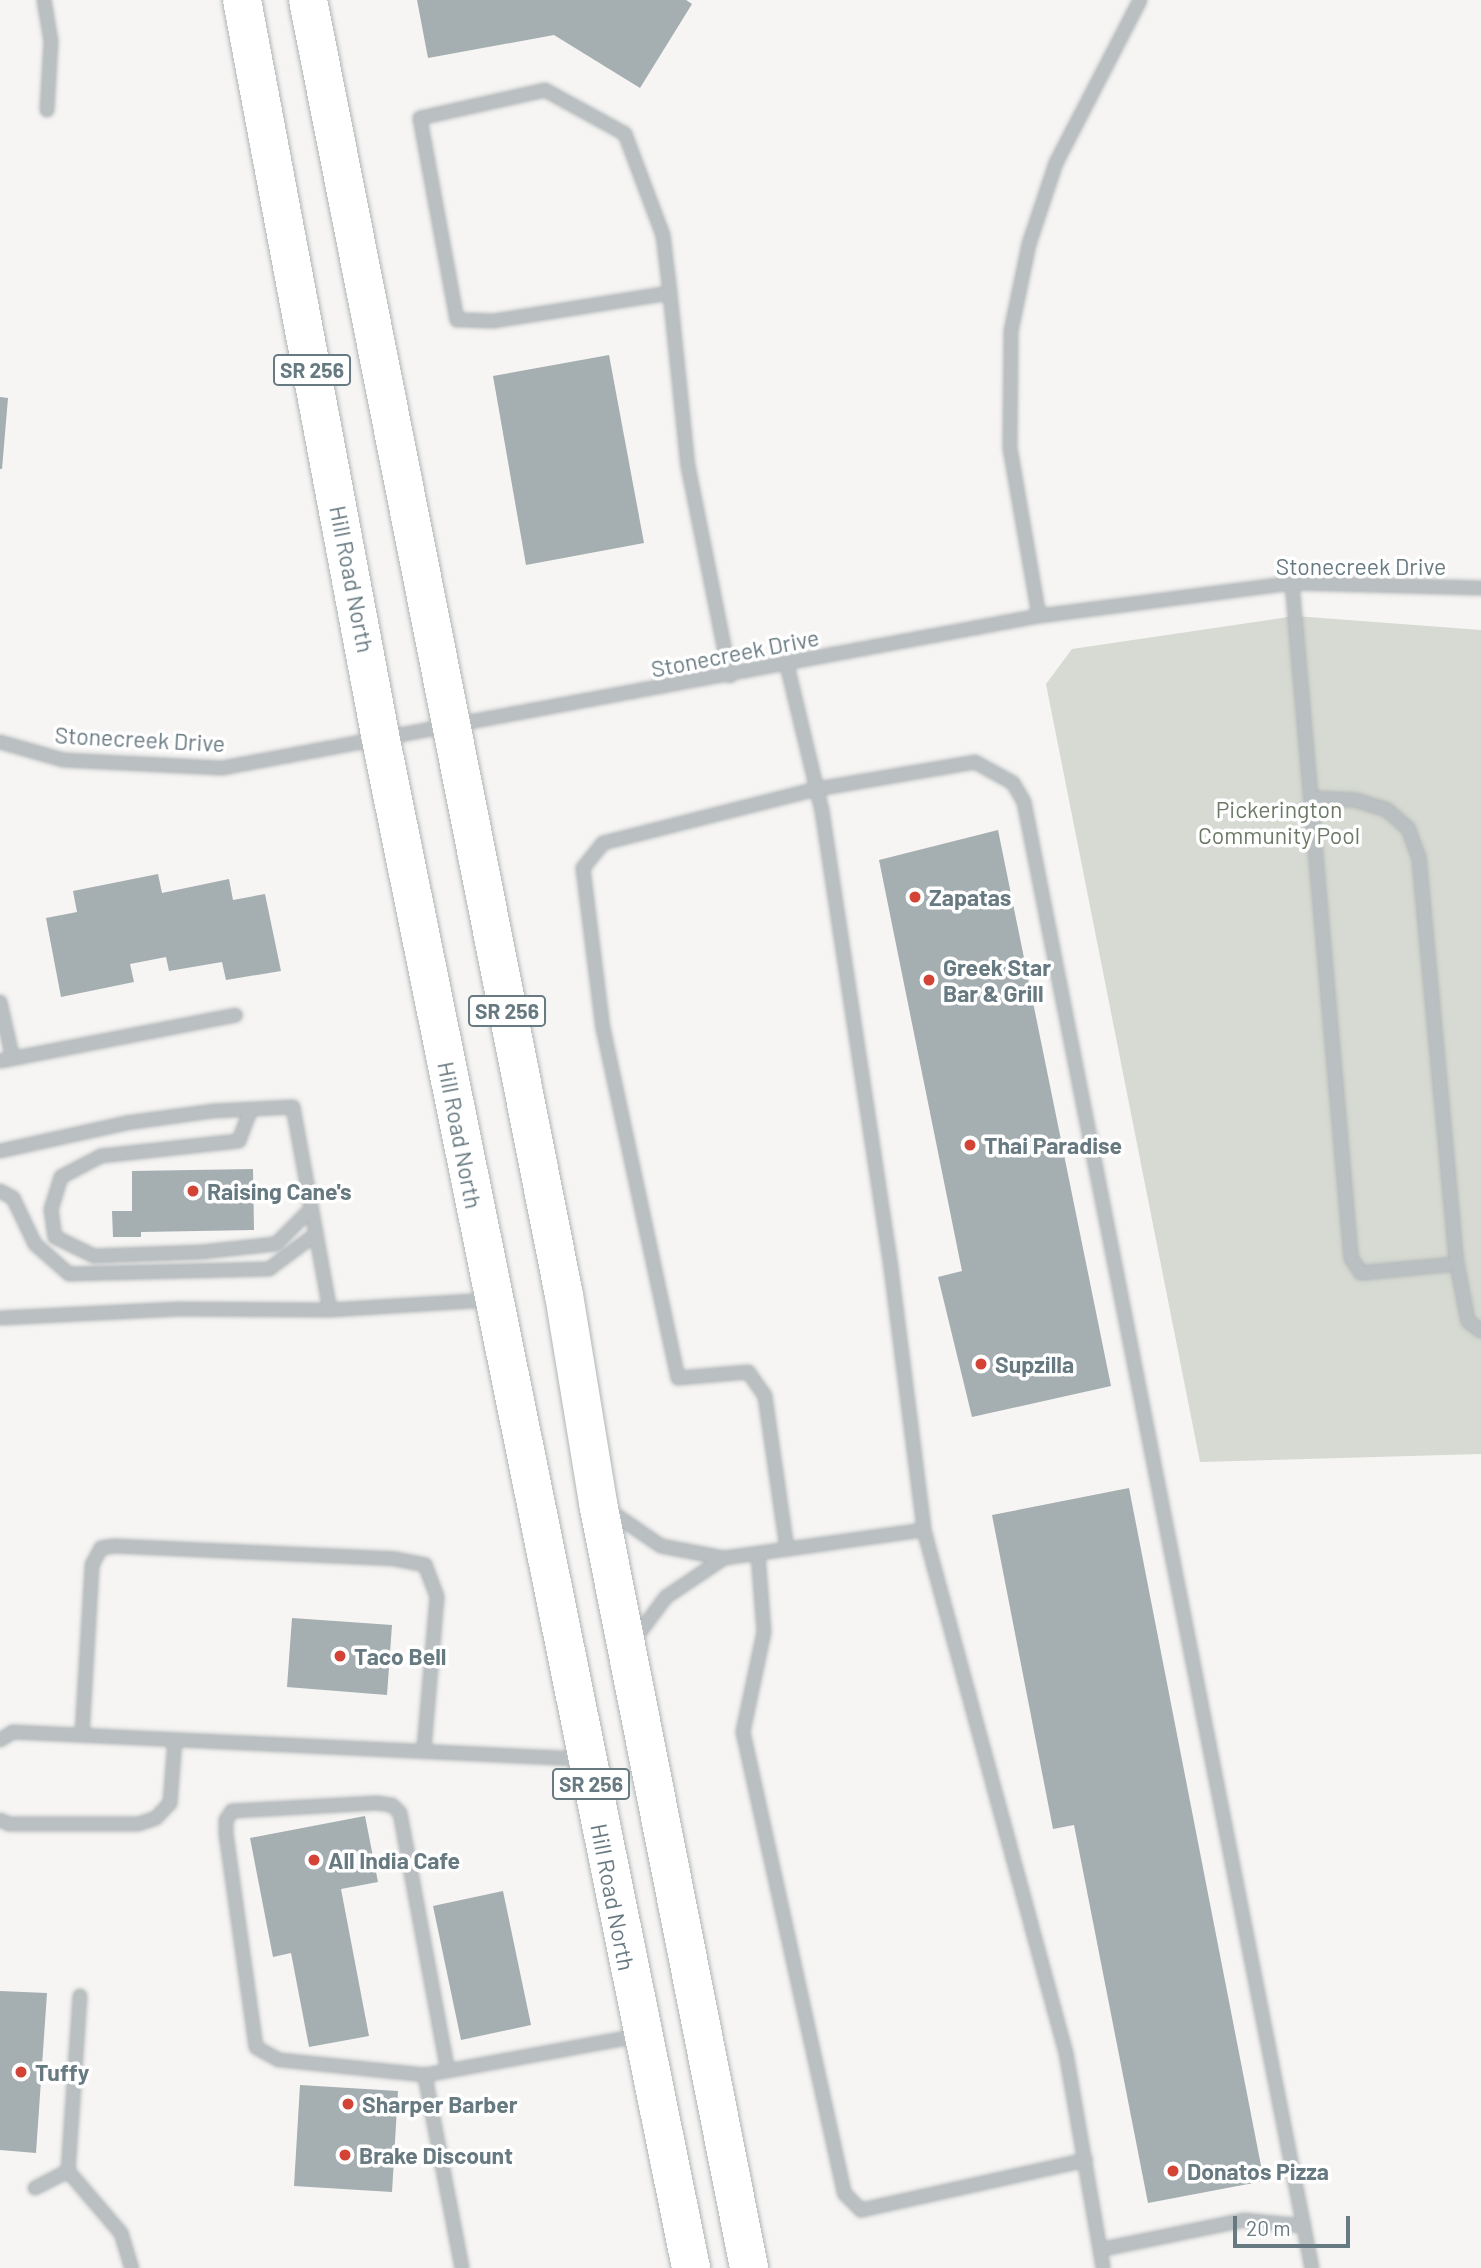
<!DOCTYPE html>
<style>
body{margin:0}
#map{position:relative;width:1481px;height:2268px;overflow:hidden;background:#f6f5f3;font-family:Barlow,sans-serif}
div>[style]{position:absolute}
.green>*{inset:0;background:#d6dad2}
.building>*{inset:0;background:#a5aeb1}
.roads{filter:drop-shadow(0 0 2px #b0b5b7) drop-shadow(0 0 2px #b0b5b7)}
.minor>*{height:12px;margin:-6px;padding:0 6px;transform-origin:6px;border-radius:6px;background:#bac0c2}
.highway>*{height:38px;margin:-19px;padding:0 19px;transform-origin:19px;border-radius:19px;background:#fff}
.dots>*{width:19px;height:19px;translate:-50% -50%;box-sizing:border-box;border:4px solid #fff;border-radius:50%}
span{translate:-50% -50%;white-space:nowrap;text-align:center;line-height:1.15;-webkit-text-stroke:7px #fff;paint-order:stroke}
.shield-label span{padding:2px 5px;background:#fff;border:2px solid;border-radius:5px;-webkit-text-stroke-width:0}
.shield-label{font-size:21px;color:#677981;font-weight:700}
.street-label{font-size:23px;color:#677981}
.park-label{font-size:23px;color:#6c7966}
.poi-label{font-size:23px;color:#677981;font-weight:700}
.left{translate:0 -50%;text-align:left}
.scale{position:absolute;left:1233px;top:2216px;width:117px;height:32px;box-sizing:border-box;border:4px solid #677981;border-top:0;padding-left:9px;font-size:21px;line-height:24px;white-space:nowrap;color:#677981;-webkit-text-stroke:5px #fff;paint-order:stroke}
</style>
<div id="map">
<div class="green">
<i style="clip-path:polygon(1295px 616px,1481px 630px,1481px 1454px,1200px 1462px,1046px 684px,1072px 649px)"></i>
</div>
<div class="building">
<i style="clip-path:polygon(417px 0,686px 0,692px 4px,640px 88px,554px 35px,428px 58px)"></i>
<i style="clip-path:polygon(609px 355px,644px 543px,526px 565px,493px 376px)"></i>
<i style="clip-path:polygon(0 397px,8px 398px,2px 469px,0 469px)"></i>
<i style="clip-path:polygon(998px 830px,1111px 1386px,972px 1417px,938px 1277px,962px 1271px,879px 860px)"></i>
<i style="clip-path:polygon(158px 874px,162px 893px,229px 879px,233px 900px,265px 894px,281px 971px,226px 980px,222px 962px,169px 971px,166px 957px,130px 964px,134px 982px,61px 997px,46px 918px,77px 912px,73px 891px)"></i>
<i style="clip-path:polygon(253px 1169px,254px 1230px,141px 1232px,141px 1237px,113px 1237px,112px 1211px,132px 1211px,132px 1171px)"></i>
<i style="clip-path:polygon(1129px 1488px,1264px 2181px,1148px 2203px,1074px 1825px,1053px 1829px,992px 1515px)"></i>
<i style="clip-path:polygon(292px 1618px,392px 1625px,387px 1695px,287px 1687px)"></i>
<i style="clip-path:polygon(365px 1816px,378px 1882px,341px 1889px,369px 2036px,309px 2047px,291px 1953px,273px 1957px,250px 1838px)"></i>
<i style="clip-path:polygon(503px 1891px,531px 2025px,461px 2040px,433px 1906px)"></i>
<i style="clip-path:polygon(0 1991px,47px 1993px,36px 2153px,0 2150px)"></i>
<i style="clip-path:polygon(300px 2085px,398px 2091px,392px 2192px,294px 2186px)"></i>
</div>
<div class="roads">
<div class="minor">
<i style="left:44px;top:0;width:42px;rotate:80.3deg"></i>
<i style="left:51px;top:41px;width:69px;rotate:93.3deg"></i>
<i style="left:670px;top:293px;width:178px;rotate:171deg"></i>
<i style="left:494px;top:321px;width:37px;rotate:-178deg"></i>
<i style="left:457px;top:320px;width:205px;rotate:-100.4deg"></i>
<i style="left:420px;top:118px;width:128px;rotate:-12.6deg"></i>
<i style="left:545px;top:90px;width:91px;rotate:28.8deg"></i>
<i style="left:625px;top:134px;width:108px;rotate:69.4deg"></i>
<i style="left:663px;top:235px;width:58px;rotate:83.1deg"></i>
<i style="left:670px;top:293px;width:174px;rotate:84.1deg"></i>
<i style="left:688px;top:466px;width:214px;rotate:78.7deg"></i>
<i style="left:1292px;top:583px;width:678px;rotate:85deg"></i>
<i style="left:1351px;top:1258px;width:18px;rotate:56deg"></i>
<i style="left:1361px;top:1273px;width:96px;rotate:-5.4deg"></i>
<i style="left:1039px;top:616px;width:170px;rotate:-99.8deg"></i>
<i style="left:1010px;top:448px;width:117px;rotate:-89.5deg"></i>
<i style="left:1011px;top:331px;width:89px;rotate:-78.3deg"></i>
<i style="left:1029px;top:244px;width:85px;rotate:-71.6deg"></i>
<i style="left:1056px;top:163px;width:183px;rotate:-62.7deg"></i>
<i style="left:787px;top:665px;width:150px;rotate:76.5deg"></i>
<i style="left:822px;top:811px;width:462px;rotate:81.4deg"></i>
<i style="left:891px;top:1268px;width:264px;rotate:82.8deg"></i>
<i style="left:924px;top:1530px;width:542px;rotate:74.81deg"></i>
<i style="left:1066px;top:2053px;width:218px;rotate:80.2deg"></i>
<i style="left:0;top:742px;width:66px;rotate:15.9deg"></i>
<i style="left:63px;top:760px;width:159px;rotate:2.9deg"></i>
<i style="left:222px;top:768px;width:831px;rotate:-10.54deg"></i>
<i style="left:1039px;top:616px;width:255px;rotate:-7.4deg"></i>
<i style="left:1292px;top:583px;width:189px;rotate:1.5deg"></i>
<i style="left:1311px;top:798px;width:44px;rotate:2.6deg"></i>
<i style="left:1355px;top:800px;width:34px;rotate:17deg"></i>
<i style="left:1387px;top:810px;width:28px;rotate:41deg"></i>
<i style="left:1408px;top:828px;width:32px;rotate:70deg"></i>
<i style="left:1419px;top:858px;width:408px;rotate:84.7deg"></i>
<i style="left:1457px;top:1264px;width:58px;rotate:79.1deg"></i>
<i style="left:1468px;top:1321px;width:16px;rotate:38deg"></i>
<i style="left:0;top:1002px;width:58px;rotate:77.2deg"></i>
<i style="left:0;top:1061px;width:240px;rotate:-11deg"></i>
<i style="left:251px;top:1109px;width:34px;rotate:111deg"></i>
<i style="left:239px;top:1141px;width:139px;rotate:173.8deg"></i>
<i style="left:101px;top:1156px;width:45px;rotate:152.3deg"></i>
<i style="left:61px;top:1177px;width:34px;rotate:107deg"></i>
<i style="left:51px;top:1209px;width:28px;rotate:82deg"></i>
<i style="left:55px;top:1237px;width:43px;rotate:26deg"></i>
<i style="left:94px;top:1256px;width:108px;rotate:-2.1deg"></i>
<i style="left:202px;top:1252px;width:74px;rotate:-6.2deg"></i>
<i style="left:276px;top:1244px;width:49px;rotate:-45deg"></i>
<i style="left:0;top:1151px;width:129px;rotate:-12.5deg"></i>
<i style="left:126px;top:1123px;width:89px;rotate:-7.8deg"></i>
<i style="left:214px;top:1111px;width:79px;rotate:-2.9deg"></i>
<i style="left:293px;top:1107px;width:206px;rotate:79.7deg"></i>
<i style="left:0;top:1191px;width:15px;rotate:28deg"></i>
<i style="left:13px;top:1198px;width:51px;rotate:64.4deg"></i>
<i style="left:35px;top:1244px;width:45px;rotate:41.4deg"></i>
<i style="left:69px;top:1274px;width:200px;rotate:-1.4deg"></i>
<i style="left:269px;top:1269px;width:59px;rotate:-36.7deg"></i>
<i style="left:0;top:1318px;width:179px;rotate:-2.9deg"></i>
<i style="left:179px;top:1309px;width:151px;rotate:0.4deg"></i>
<i style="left:330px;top:1310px;width:159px;rotate:-3.6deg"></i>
<i style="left:607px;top:1509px;width:65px;rotate:34.4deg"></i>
<i style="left:661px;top:1546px;width:64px;rotate:10.8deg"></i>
<i style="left:724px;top:1558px;width:202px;rotate:-8deg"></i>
<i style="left:787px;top:1549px;width:155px;rotate:-98.2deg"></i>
<i style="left:765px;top:1396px;width:29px;rotate:-125deg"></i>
<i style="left:748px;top:1372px;width:70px;rotate:175.1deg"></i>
<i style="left:678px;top:1378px;width:357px;rotate:-102.1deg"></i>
<i style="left:603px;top:1029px;width:162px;rotate:-97.1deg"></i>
<i style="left:583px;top:868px;width:32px;rotate:-51deg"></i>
<i style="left:603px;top:843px;width:221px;rotate:-14.2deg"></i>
<i style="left:817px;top:789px;width:160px;rotate:-9.7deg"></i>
<i style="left:975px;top:762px;width:43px;rotate:28.9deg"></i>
<i style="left:1013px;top:783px;width:22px;rotate:60deg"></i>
<i style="left:1024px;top:802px;width:1494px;rotate:78.89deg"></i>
<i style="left:758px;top:1554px;width:78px;rotate:85.6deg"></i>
<i style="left:764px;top:1632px;width:102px;rotate:101.9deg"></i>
<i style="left:743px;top:1732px;width:473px;rotate:77.6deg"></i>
<i style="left:845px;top:2194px;width:23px;rotate:45deg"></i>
<i style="left:861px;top:2210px;width:230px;rotate:-12.5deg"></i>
<i style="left:634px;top:1640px;width:54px;rotate:-53.3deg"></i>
<i style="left:666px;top:1597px;width:70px;rotate:-33.9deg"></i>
<i style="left:82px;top:1735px;width:170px;rotate:-86.6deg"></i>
<i style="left:92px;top:1565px;width:19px;rotate:-62deg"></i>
<i style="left:101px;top:1548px;width:13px;rotate:-9deg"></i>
<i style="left:114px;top:1546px;width:281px;rotate:2.6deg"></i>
<i style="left:395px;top:1559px;width:31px;rotate:11deg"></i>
<i style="left:425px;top:1565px;width:34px;rotate:69deg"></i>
<i style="left:437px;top:1597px;width:154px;rotate:94.9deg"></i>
<i style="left:0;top:1740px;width:15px;rotate:-32deg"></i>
<i style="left:13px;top:1732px;width:570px;rotate:2.72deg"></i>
<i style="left:0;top:1820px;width:10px;rotate:24deg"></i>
<i style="left:9px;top:1824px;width:129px"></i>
<i style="left:138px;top:1824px;width:19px;rotate:-18deg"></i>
<i style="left:156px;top:1818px;width:21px;rotate:-47deg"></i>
<i style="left:170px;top:1803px;width:63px;rotate:-85.5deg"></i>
<i style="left:80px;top:1996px;width:175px;rotate:93.9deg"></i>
<i style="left:68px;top:2171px;width:82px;rotate:49.5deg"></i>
<i style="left:121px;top:2233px;width:37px;rotate:73deg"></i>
<i style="left:425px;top:2075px;width:147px;rotate:-174.1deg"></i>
<i style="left:279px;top:2060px;width:26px;rotate:-151deg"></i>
<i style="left:256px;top:2047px;width:215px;rotate:-98deg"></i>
<i style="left:226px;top:1834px;width:14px;rotate:-90deg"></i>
<i style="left:226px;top:1820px;width:11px;rotate:-56deg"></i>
<i style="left:232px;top:1811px;width:145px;rotate:-3.2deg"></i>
<i style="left:377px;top:1803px;width:15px;rotate:8deg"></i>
<i style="left:392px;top:1805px;width:11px;rotate:45deg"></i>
<i style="left:400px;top:1813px;width:262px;rotate:79.5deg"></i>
<i style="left:35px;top:2188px;width:37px;rotate:-27deg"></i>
<i style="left:1103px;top:2249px;width:144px;rotate:-11.6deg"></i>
<i style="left:1244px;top:2220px;width:60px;rotate:5.7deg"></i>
<i style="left:462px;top:2268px;width:197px;rotate:-100.9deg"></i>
<i style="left:425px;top:2075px;width:217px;rotate:-10.4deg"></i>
</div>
<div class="highway">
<i style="left:242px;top:0;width:753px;rotate:79.36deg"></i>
<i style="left:381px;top:740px;width:1559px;rotate:78.53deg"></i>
<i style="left:308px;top:0;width:1320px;rotate:78.82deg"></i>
<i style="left:564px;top:1295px;width:211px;rotate:80.7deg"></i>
<i style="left:598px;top:1503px;width:780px;rotate:78.83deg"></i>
</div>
</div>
<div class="dots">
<i style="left:915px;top:897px;background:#d34336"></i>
<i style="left:929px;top:980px;background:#d34336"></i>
<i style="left:970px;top:1145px;background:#d34336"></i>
<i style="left:193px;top:1191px;background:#d34336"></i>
<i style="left:981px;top:1364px;background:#d34336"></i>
<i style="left:340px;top:1656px;background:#d34336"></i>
<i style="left:314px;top:1860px;background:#d34336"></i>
<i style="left:21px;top:2072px;background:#d34336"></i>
<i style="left:348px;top:2104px;background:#d34336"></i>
<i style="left:345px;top:2155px;background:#d34336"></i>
<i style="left:1173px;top:2171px;background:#d34336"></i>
</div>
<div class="shield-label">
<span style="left:312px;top:370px">SR 256</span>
<span style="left:507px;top:1011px">SR 256</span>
<span style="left:591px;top:1784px">SR 256</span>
</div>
<div class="street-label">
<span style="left:1361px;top:566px">Stonecreek Drive</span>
<span style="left:352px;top:579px;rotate:79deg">Hill Road North</span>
<span style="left:735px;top:653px;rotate:-11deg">Stonecreek Drive</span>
<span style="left:140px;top:739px;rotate:3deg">Stonecreek Drive</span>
<span style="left:460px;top:1135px;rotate:79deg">Hill Road North</span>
<span style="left:613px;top:1897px;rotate:79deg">Hill Road North</span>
</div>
<div class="park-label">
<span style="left:1279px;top:822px">Pickerington<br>Community Pool</span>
</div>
<div class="poi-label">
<span class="left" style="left:929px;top:897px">Zapatas</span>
<span class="left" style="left:943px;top:980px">Greek Star<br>Bar &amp; Grill</span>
<span class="left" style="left:984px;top:1145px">Thai Paradise</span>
<span class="left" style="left:207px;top:1191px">Raising Cane's</span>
<span class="left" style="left:995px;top:1364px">Supzilla</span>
<span class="left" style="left:354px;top:1656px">Taco Bell</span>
<span class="left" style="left:328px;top:1860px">All India Cafe</span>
<span class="left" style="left:35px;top:2072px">Tuffy</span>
<span class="left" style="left:362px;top:2104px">Sharper Barber</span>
<span class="left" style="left:359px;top:2155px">Brake Discount</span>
<span class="left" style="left:1187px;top:2171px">Donatos Pizza</span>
</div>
<div class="scale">20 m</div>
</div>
